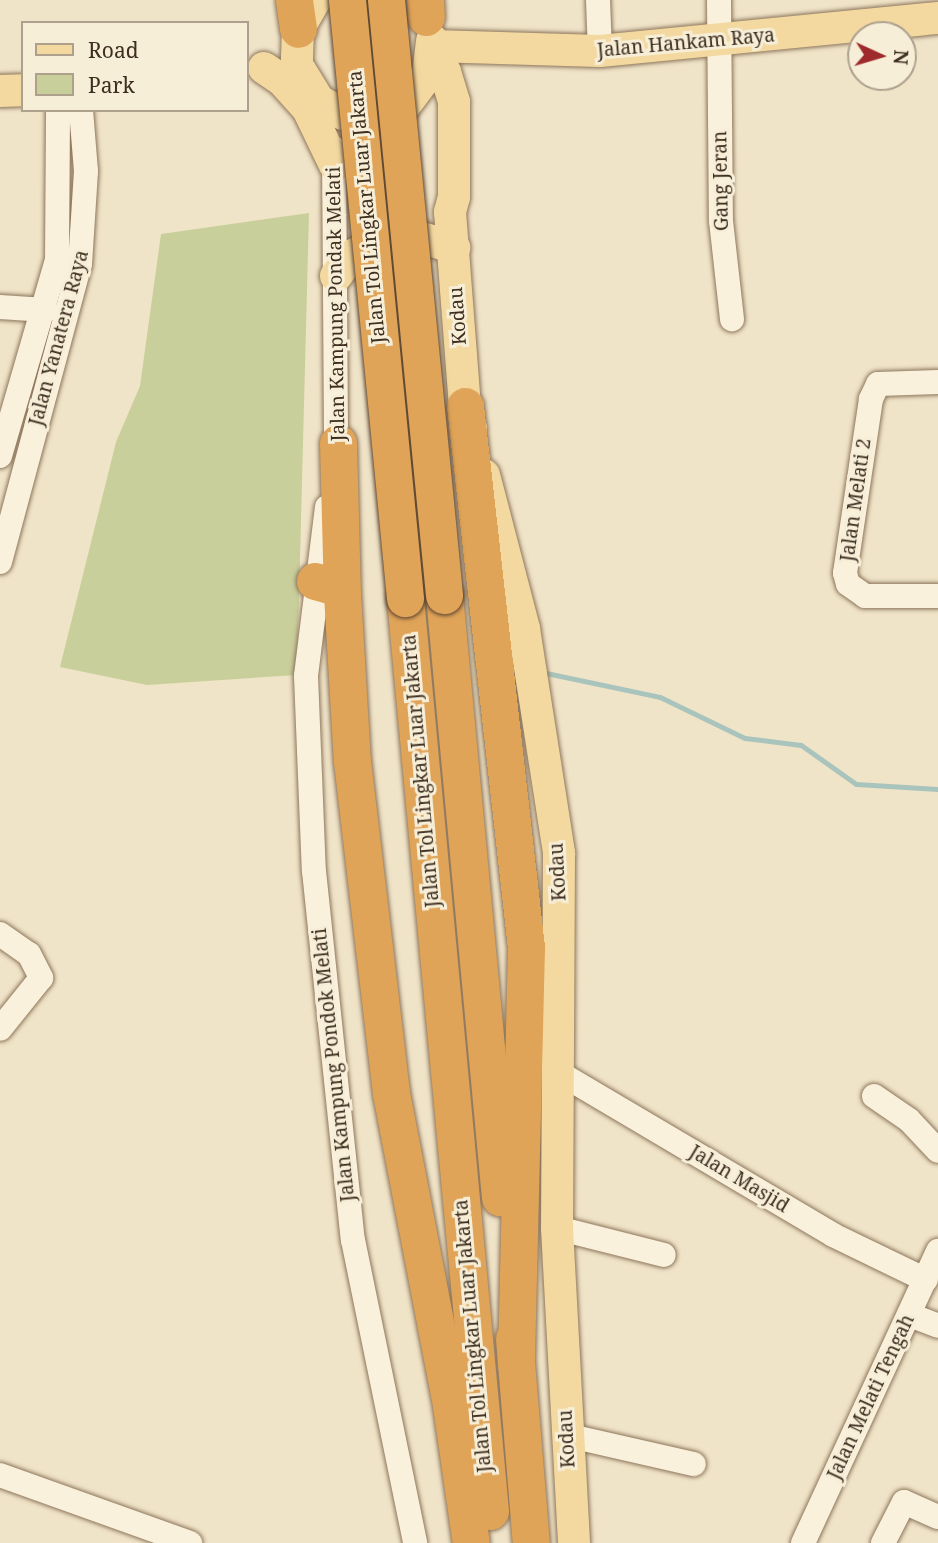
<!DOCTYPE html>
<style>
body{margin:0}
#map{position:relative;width:938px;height:1543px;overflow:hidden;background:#f0e4c8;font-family:"Noto Serif",serif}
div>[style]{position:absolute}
.green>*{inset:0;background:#c9cf9b}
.stream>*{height:5px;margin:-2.5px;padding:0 2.5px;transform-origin:2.5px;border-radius:2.5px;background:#a9c4bc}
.roads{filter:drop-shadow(0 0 2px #8d765c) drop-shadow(0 0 2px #8d765c)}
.minor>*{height:24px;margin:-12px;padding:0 12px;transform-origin:12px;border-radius:12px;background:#faf1dc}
.major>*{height:32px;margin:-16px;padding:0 16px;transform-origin:16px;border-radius:16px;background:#f3d9a0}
.highway>*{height:37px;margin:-18.5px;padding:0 18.5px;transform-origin:18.5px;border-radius:18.5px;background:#e0a458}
.bridges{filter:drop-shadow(0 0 2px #5b4430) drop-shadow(0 0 2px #5b4430)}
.highway-bridge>*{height:37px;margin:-18.5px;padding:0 18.5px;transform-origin:18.5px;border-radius:18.5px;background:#e0a458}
span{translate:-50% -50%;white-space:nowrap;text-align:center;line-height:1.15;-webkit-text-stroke:6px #f7eed8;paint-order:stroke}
.street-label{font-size:19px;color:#3d2e20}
.legend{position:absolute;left:21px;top:21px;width:228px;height:91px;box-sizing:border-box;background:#f7eed8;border:2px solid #ada18e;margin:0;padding:9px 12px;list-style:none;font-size:21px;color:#3d2e20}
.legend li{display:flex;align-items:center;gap:14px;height:35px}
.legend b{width:35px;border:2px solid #ada18e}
.north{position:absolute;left:847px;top:21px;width:70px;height:70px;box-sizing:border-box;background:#f7eed8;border:2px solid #ada18e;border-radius:50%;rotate:94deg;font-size:19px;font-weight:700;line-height:28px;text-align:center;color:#3d2e20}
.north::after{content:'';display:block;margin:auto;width:24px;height:32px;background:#9e2a2b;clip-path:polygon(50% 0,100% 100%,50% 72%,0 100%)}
</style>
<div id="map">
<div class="green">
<i style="clip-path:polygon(309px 213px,297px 675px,147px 685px,60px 667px,116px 442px,140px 386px,161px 234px)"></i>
</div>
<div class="stream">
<i style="left:546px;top:673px;width:116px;rotate:11.9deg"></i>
<i style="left:660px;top:697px;width:94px;rotate:25.8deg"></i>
<i style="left:745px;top:738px;width:56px;rotate:7.1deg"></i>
<i style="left:801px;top:745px;width:67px;rotate:35.3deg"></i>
<i style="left:856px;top:784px;width:82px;rotate:3.5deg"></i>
</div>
<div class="roads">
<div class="minor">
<i style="left:598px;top:0;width:51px;rotate:87.8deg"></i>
<i style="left:719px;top:0;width:221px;rotate:89.5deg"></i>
<i style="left:721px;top:221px;width:99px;rotate:83.6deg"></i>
<i style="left:334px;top:148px;width:310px;rotate:89.6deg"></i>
<i style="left:0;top:307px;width:46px;rotate:3.7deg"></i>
<i style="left:938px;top:382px;width:60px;rotate:178.1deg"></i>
<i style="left:878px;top:384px;width:17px;rotate:115deg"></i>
<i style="left:871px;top:399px;width:176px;rotate:98.5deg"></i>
<i style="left:845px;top:573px;width:11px;rotate:75deg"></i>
<i style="left:848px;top:584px;width:21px;rotate:35deg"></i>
<i style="left:865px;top:596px;width:73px"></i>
<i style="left:0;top:456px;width:204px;rotate:-73.8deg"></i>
<i style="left:57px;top:260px;width:150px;rotate:-89.6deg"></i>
<i style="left:327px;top:507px;width:170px;rotate:97.1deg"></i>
<i style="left:306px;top:676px;width:195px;rotate:87.7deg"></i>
<i style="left:314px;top:871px;width:371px;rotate:84deg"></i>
<i style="left:353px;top:1240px;width:309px;rotate:78.4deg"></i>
<i style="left:0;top:562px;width:309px;rotate:-75deg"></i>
<i style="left:80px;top:264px;width:93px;rotate:-86.3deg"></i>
<i style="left:86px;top:171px;width:61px;rotate:-94.7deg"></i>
<i style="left:0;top:934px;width:35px;rotate:35deg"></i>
<i style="left:29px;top:954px;width:27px;rotate:63deg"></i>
<i style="left:41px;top:978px;width:65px;rotate:128.8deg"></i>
<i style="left:556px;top:1071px;width:322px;rotate:30.6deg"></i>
<i style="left:833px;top:1235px;width:103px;rotate:25.8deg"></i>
<i style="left:874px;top:1096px;width:42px;rotate:34.4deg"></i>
<i style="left:909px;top:1120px;width:42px;rotate:46.9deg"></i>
<i style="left:557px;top:1228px;width:110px;rotate:14.2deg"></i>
<i style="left:910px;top:1315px;width:30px;rotate:21deg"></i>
<i style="left:566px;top:1435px;width:131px;rotate:12.8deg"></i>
<i style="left:0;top:1475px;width:202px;rotate:19.7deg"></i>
<i style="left:803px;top:1543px;width:322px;rotate:-65.2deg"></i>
<i style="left:883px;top:1543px;width:46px;rotate:-62.9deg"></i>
<i style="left:904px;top:1502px;width:37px;rotate:24deg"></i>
</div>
<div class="major">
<i style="left:315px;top:0;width:34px;rotate:120deg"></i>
<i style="left:298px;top:29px;width:36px;rotate:92deg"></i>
<i style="left:297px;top:65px;width:42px;rotate:58.6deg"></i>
<i style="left:319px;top:101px;width:27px;rotate:28deg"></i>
<i style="left:343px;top:114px;width:30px;rotate:6deg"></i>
<i style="left:373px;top:117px;width:34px;rotate:-21deg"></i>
<i style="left:405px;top:105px;width:39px;rotate:-53deg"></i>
<i style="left:428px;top:74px;width:34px;rotate:-83deg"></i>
<i style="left:433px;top:46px;width:167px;rotate:1.7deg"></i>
<i style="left:600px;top:51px;width:340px;rotate:-5.6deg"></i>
<i style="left:432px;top:60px;width:18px;rotate:43deg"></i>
<i style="left:445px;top:72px;width:31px;rotate:73deg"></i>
<i style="left:454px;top:102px;width:95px;rotate:90deg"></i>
<i style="left:454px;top:197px;width:16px;rotate:105deg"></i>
<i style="left:450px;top:212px;width:195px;rotate:85.6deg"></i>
<i style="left:465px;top:406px;width:23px;rotate:75deg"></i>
<i style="left:264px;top:68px;width:22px;rotate:34deg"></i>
<i style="left:282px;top:80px;width:39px;rotate:48deg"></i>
<i style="left:308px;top:109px;width:62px;rotate:64.3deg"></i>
<i style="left:0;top:91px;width:23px;rotate:-2deg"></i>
<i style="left:336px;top:276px;width:25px;rotate:-53deg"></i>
<i style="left:351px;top:256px;width:36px;rotate:-27deg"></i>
<i style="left:383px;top:240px;width:36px;rotate:-5deg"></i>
<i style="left:419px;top:237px;width:37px;rotate:17deg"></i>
<i style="left:484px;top:475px;width:159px;rotate:75.4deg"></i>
<i style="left:524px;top:629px;width:227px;rotate:81.1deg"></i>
<i style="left:559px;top:853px;width:375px;rotate:90.3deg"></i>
<i style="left:557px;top:1228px;width:315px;rotate:86.9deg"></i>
</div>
<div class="highway">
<i style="left:294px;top:0;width:29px;rotate:82deg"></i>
<i style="left:425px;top:0;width:17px;rotate:87deg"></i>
<i style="left:465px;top:406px;width:544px;rotate:83.57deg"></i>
<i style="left:526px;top:947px;width:416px;rotate:91.4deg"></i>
<i style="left:338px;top:443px;width:151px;rotate:88.5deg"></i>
<i style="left:315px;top:581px;width:22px;rotate:16deg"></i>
<i style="left:336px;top:587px;width:9px;rotate:49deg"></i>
<i style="left:342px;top:594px;width:167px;rotate:86.6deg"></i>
<i style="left:352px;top:761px;width:334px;rotate:83.3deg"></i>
<i style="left:391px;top:1093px;width:318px;rotate:79.1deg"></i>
<i style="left:451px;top:1405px;width:139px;rotate:81.8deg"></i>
<i style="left:444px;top:595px;width:605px;rotate:84.69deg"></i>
<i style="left:405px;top:598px;width:917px;rotate:84.68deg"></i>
<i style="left:514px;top:1338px;width:206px;rotate:85.3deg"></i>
</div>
</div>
<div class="bridges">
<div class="highway-bridge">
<i style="left:347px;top:0;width:601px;rotate:84.46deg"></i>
<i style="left:386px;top:0;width:598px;rotate:84.43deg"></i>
</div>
</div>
<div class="street-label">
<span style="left:686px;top:43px;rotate:-5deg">Jalan Hankam Raya</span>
<span style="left:721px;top:181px;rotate:-91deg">Gang Jeran</span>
<span style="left:367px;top:207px;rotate:-95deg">Jalan Tol Lingkar Luar Jakarta</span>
<span style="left:336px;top:304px;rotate:-91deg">Jalan Kampung Pondak Melati</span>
<span style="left:458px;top:316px;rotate:-94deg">Kodau</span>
<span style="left:59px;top:338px;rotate:-75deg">Jalan Yanatera Raya</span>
<span style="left:856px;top:500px;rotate:-82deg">Jalan Melati 2</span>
<span style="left:421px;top:771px;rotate:-95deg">Jalan Tol Lingkar Luar Jakarta</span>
<span style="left:558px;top:872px;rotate:-93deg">Kodau</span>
<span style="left:334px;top:1065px;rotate:-96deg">Jalan Kampung Pondok Melati</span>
<span style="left:739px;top:1179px;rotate:31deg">Jalan Masjid</span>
<span style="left:473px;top:1336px;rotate:-95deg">Jalan Tol Lingkar Luar Jakarta</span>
<span style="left:871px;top:1397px;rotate:-65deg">Jalan Melati Tengah</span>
<span style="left:567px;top:1439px;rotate:-93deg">Kodau</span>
</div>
<ul class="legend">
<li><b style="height:9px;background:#f3d9a0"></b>Road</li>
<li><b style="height:19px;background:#c9cf9b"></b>Park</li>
</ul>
<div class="north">N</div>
</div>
